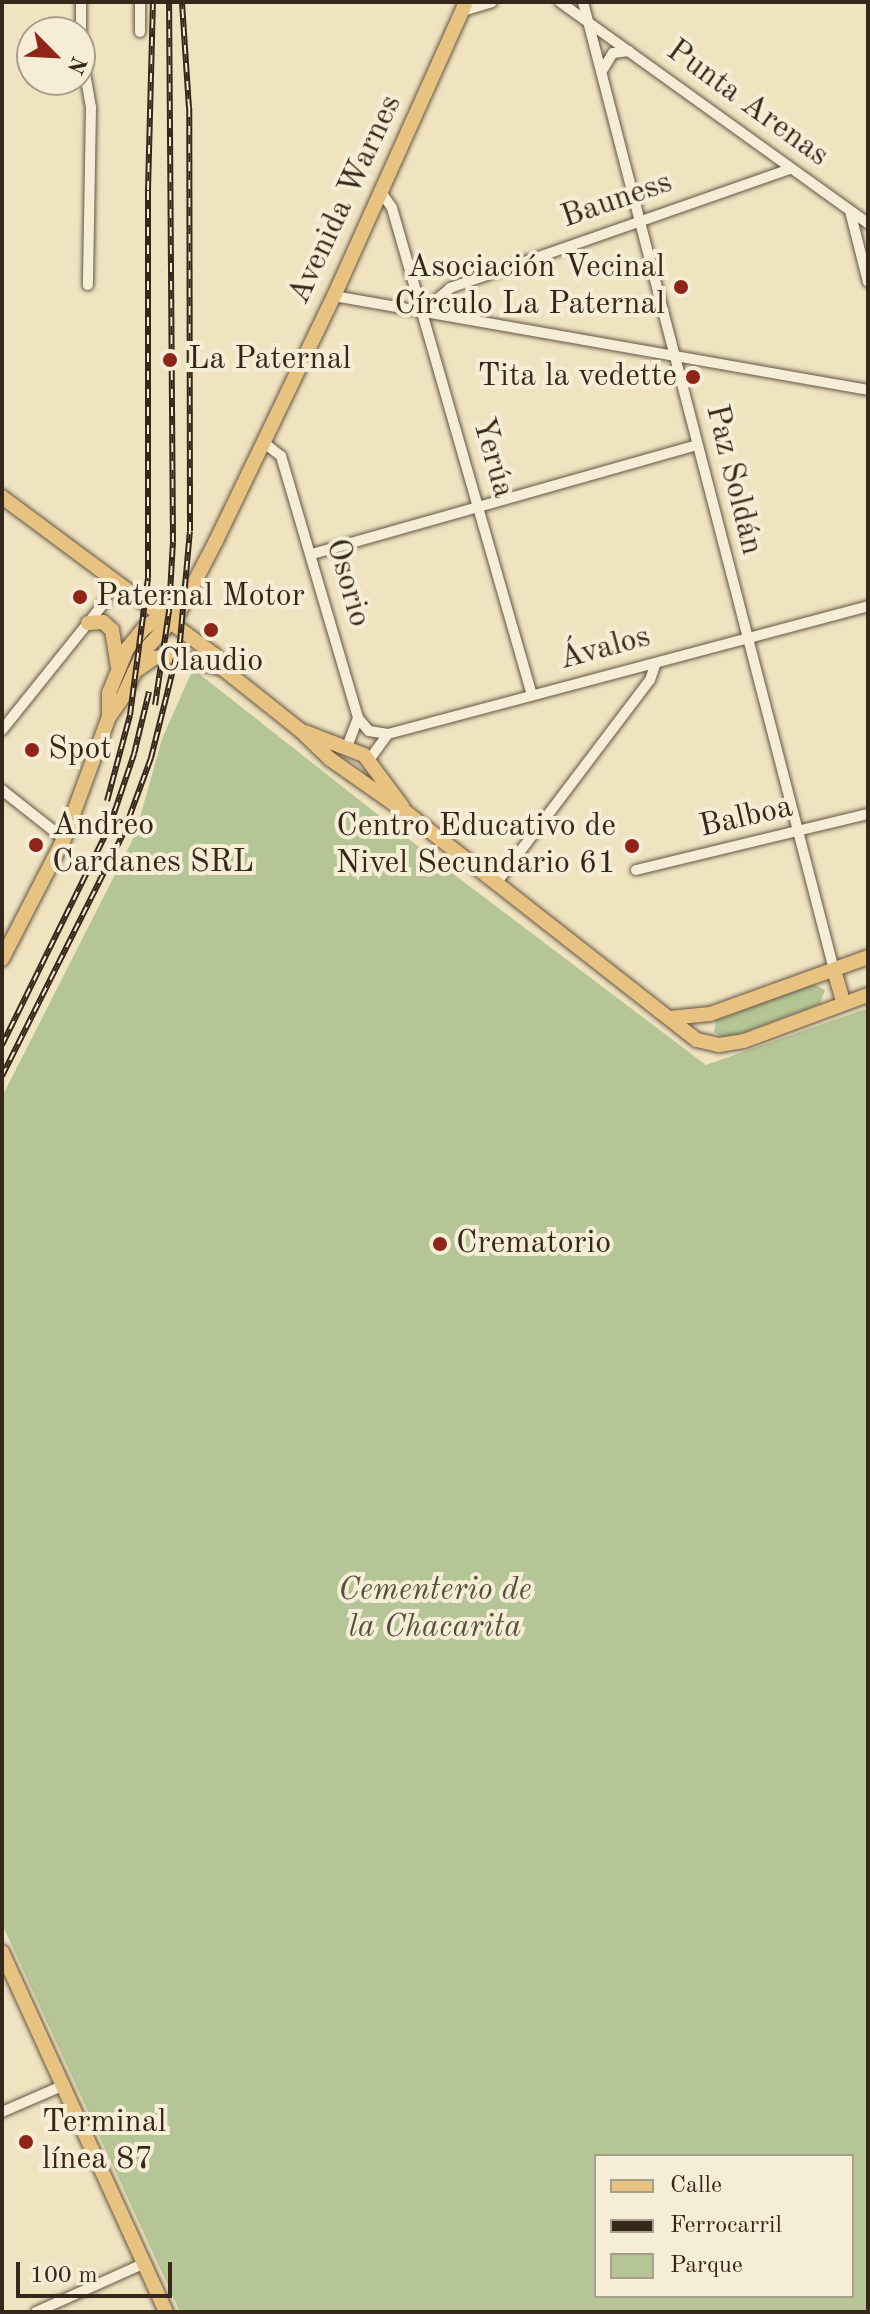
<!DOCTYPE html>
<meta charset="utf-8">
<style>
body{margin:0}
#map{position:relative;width:870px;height:2314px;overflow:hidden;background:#efe3c0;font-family:"Old Standard TT",serif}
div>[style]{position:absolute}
.green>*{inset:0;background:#b5c596}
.roads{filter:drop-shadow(0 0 2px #645644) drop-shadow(0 0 2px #645644)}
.minor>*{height:10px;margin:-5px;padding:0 5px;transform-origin:5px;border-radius:5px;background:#f5edd6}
.major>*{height:14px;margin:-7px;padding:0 7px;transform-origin:7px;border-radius:7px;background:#e8c280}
.rail>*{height:6px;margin-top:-3px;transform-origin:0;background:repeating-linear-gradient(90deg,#f5edd6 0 9px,#36271b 0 18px);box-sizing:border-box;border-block:2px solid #36271b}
.dots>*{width:22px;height:22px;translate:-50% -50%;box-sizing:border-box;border:4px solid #f5edd6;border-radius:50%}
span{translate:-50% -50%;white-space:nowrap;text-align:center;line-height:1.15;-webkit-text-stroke:8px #f5edd6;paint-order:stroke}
.street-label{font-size:32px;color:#36271b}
.poi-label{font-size:32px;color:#36271b}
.right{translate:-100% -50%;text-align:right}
.left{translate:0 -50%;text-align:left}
.park-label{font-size:32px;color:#564e3a;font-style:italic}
.frame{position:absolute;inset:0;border:4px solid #36271b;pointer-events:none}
.legend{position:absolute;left:594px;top:2154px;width:260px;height:144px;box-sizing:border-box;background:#f5edd6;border:2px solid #a99e8b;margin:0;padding:10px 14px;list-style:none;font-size:24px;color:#36271b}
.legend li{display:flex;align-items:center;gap:16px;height:40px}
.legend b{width:40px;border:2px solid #a99e8b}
.north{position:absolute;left:16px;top:16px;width:80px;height:80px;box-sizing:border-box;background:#f5edd6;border:2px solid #a99e8b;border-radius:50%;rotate:114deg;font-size:22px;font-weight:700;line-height:32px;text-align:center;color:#36271b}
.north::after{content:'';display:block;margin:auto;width:28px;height:36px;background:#8f2418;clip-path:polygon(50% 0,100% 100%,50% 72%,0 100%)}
.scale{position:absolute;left:16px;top:2262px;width:156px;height:36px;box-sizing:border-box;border:4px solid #36271b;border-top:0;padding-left:10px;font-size:24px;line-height:28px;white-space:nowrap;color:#36271b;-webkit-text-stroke:6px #f5edd6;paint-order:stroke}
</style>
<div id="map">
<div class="green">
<i style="clip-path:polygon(evenodd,193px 669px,452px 873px,706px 1065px,868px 1008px,868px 2312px,180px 2312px,2px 1924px,2px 1097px,135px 835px,162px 739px,193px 669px,852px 2156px,852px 2296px,596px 2296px,596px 2156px,852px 2156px)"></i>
<i style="clip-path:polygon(813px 984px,825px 990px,820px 1004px,726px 1039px,714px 1032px,716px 1020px)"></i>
</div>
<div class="roads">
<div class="minor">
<i style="left:81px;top:2px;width:49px;rotate:90deg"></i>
<i style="left:81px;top:51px;width:57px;rotate:79.9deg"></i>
<i style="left:91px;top:107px;width:178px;rotate:91deg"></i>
<i style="left:560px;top:2px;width:379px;rotate:35.7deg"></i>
<i style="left:583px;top:2px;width:1000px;rotate:75.46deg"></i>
<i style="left:463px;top:11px;width:30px;rotate:-17deg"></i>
<i style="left:140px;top:32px;width:30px;rotate:-90deg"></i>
<i style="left:602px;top:71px;width:21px;rotate:-59deg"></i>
<i style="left:613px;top:53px;width:16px;rotate:-7deg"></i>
<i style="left:381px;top:192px;width:19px;rotate:55deg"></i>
<i style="left:392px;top:208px;width:507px;rotate:73.96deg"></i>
<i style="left:850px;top:211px;width:73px;rotate:75.8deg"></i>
<i style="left:334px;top:296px;width:542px;rotate:9.98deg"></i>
<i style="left:423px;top:311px;width:35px;rotate:-40deg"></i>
<i style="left:450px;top:288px;width:360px;rotate:-19.3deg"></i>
<i style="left:263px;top:442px;width:23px;rotate:38deg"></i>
<i style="left:281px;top:456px;width:273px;rotate:73.6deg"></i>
<i style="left:358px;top:718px;width:30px;rotate:111deg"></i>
<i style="left:312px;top:554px;width:399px;rotate:-15.8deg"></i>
<i style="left:358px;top:718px;width:17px;rotate:50deg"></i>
<i style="left:369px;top:731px;width:19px;rotate:9deg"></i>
<i style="left:2px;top:730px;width:163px;rotate:-51.2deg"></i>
<i style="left:104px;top:603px;width:25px;rotate:-69deg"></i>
<i style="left:369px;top:760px;width:32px;rotate:-54deg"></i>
<i style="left:388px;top:734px;width:497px;rotate:-14.9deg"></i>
<i style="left:2px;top:790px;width:79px;rotate:38.3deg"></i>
<i style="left:636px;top:870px;width:239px;rotate:-13.6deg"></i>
<i style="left:497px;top:882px;width:253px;rotate:-52.9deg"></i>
<i style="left:650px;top:680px;width:18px;rotate:-71deg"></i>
<i style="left:2px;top:2112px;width:65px;rotate:-23.4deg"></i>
<i style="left:36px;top:2312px;width:117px;rotate:-24.2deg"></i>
</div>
<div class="major">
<i style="left:2px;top:497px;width:265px;rotate:36.6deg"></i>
<i style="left:215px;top:655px;width:15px;rotate:62deg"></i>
<i style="left:222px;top:668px;width:100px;rotate:38.5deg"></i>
<i style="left:300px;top:730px;width:42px;rotate:44deg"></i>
<i style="left:330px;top:759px;width:94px;rotate:35deg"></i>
<i style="left:407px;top:813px;width:368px;rotate:38.1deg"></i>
<i style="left:697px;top:1040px;width:23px;rotate:13deg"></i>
<i style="left:719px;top:1045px;width:25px;rotate:-9deg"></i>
<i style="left:744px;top:1041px;width:132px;rotate:-20.4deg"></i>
<i style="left:88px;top:623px;width:15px;rotate:-4deg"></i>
<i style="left:103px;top:622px;width:12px;rotate:42deg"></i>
<i style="left:112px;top:630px;width:36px;rotate:81deg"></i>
<i style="left:134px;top:672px;width:24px;rotate:-35deg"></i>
<i style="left:154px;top:658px;width:16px;rotate:-7deg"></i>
<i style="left:170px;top:656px;width:53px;rotate:13deg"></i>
<i style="left:109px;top:716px;width:23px;rotate:-90deg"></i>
<i style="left:109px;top:693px;width:48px;rotate:-67.8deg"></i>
<i style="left:127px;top:649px;width:26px;rotate:-51deg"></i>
<i style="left:143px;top:629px;width:31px;rotate:-36deg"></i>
<i style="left:305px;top:732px;width:63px;rotate:21.3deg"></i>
<i style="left:364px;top:755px;width:64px;rotate:53.3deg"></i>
<i style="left:2px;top:959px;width:135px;rotate:-62.7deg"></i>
<i style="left:64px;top:839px;width:130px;rotate:-69.8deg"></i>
<i style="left:109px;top:717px;width:24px;rotate:-55deg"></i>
<i style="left:123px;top:697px;width:51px;rotate:-65.5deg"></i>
<i style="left:144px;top:651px;width:50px;rotate:-47.4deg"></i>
<i style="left:178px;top:614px;width:82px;rotate:-62.5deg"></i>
<i style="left:216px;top:541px;width:272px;rotate:-64.3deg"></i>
<i style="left:334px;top:296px;width:322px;rotate:-65.8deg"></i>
<i style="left:834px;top:970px;width:35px;rotate:74deg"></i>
<i style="left:670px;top:1018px;width:40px;rotate:-5.7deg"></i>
<i style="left:710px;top:1014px;width:168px;rotate:-19.8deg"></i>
<i style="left:2px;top:1952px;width:396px;rotate:65.5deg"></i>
</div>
</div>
<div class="rail">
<i style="left:155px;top:705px;width:95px;rotate:-81.5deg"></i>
<i style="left:169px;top:611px;width:69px;rotate:-86.7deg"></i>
<i style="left:173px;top:542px;width:540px;rotate:-90.42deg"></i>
<i style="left:107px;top:801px;width:89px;rotate:-75deg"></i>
<i style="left:130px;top:715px;width:138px;rotate:-82.5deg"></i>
<i style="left:148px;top:578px;width:388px;rotate:-90deg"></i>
<i style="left:148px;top:190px;width:188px;rotate:-88.5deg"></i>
<i style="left:2px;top:1045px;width:242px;rotate:-63.8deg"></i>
<i style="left:109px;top:828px;width:78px;rotate:-71.3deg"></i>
<i style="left:134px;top:754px;width:64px;rotate:-76.4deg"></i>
<i style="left:2px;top:1076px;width:271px;rotate:-63.4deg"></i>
<i style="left:123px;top:834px;width:81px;rotate:-69.8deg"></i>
<i style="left:151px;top:758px;width:120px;rotate:-76deg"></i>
<i style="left:180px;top:642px;width:111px;rotate:-84.9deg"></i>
<i style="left:190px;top:531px;width:423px;rotate:-90.1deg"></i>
<i style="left:189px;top:108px;width:106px;rotate:-93.8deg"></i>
</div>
<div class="dots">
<i style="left:681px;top:287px;background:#8f2418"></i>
<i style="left:170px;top:360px;background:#8f2418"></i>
<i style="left:693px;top:377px;background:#8f2418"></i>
<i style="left:80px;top:597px;background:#8f2418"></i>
<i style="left:211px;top:630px;background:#8f2418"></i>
<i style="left:32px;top:750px;background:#8f2418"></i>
<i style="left:36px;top:845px;background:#8f2418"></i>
<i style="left:632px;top:846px;background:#8f2418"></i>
<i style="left:440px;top:1244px;background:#8f2418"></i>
<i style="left:26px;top:2142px;background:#8f2418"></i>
</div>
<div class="street-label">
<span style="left:747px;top:104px;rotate:36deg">Punta Arenas</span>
<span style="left:346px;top:200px;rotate:-65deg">Avenida Warnes</span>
<span style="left:617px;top:201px;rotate:-19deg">Bauness</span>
<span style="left:492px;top:458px;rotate:74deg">Yerúa</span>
<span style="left:733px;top:480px;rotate:76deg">Paz Soldán</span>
<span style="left:347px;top:583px;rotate:74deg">Osorio</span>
<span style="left:605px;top:649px;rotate:-15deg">Ávalos</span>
<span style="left:746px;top:818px;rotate:-13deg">Balboa</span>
</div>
<div class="poi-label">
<span class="right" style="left:665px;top:287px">Asociación Vecinal<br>Círculo La Paternal</span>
<span class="left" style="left:188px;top:360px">La Paternal</span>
<span class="right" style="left:677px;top:377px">Tita la vedette</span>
<span class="left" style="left:96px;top:597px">Paternal Motor</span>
<span style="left:211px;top:662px">Claudio</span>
<span class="left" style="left:48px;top:750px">Spot</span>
<span class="left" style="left:52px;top:845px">Andreo<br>Cardanes SRL</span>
<span class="right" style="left:616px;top:846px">Centro Educativo de<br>Nivel Secundario 61</span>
<span class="left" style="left:456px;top:1244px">Crematorio</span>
<span class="left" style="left:42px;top:2142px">Terminal<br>línea 87</span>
</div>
<div class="park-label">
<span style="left:435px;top:1610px">Cementerio de<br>la Chacarita</span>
</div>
<div class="frame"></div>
<ul class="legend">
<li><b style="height:10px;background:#e8c280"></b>Calle</li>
<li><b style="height:10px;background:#36271b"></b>Ferrocarril</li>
<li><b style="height:22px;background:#b5c596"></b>Parque</li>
</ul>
<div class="north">N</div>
<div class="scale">100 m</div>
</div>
